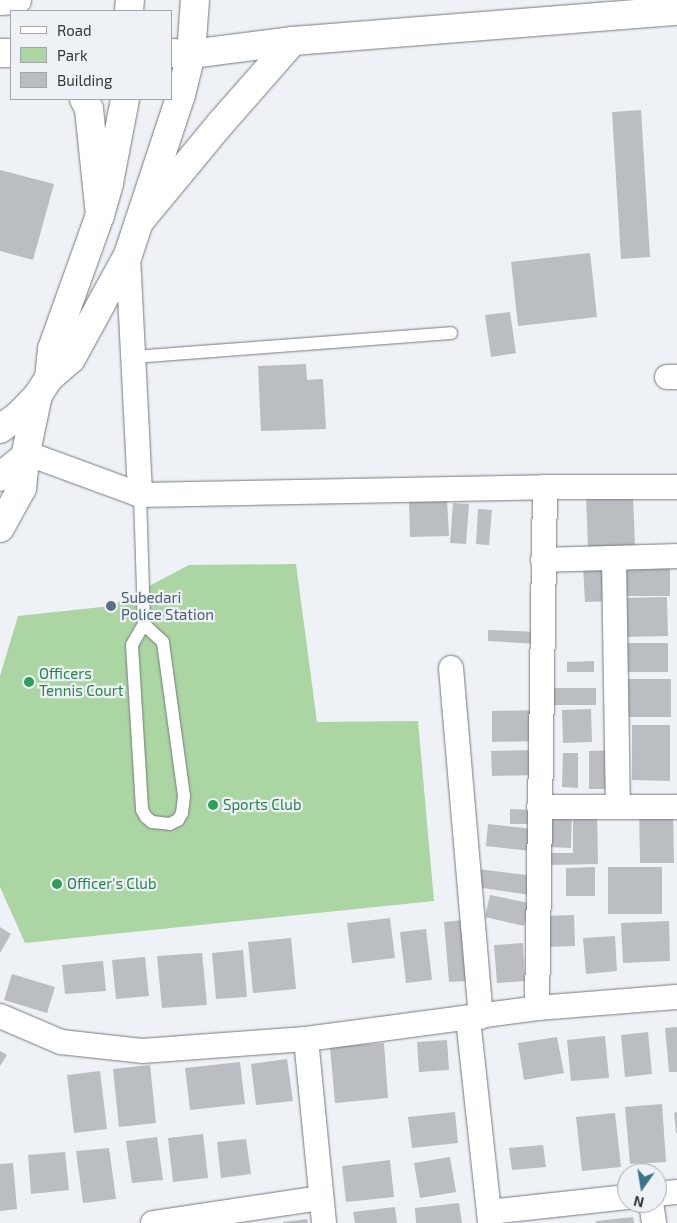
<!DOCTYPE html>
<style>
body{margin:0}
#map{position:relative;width:677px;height:1223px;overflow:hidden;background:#eef2f6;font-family:"Exo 2",sans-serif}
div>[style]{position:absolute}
.green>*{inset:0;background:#abd5a2}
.building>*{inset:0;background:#babec2}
.roads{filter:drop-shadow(0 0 1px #767a7d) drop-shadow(0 0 1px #767a7d)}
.service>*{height:12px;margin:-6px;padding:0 6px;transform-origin:6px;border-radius:6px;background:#fff}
.minor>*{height:24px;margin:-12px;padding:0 12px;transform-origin:12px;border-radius:12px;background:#fff}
.tertiary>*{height:28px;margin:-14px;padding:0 14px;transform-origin:14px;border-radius:14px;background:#fff}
.primary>*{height:28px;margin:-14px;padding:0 14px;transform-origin:14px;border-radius:14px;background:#fff}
.trunk>*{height:28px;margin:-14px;padding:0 14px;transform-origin:14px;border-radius:14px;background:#fff}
.dots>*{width:14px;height:14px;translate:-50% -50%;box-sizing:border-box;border:2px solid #eef2f6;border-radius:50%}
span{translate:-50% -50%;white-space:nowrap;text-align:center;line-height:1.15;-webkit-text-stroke:4.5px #eef2f6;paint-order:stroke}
.service-label{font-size:15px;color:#4e5e75}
.left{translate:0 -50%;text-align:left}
.leisure-label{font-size:15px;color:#27864d}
.legend{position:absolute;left:10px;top:10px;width:162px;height:90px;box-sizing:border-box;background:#eef2f6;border:1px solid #a4a7aa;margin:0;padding:6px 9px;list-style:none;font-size:15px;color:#343637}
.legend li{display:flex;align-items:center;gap:10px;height:25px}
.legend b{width:25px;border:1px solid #a4a7aa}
.north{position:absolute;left:617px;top:1163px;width:50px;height:50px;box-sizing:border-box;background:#eef2f6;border:1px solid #a4a7aa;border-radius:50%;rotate:193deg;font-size:14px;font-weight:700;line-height:20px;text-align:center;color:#343637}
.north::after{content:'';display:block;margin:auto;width:18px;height:22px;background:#39748c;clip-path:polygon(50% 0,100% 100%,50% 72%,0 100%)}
</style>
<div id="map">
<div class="green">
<i style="clip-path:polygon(296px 564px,317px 722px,418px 721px,434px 901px,25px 943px,0 887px,0 676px,18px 616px,111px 606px,189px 565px)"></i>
</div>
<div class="building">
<i style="clip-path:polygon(641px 110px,650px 257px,621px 259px,612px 112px)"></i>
<i style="clip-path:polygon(0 170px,54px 184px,33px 260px,0 251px)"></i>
<i style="clip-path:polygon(590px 253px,597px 317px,518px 326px,511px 262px)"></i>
<i style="clip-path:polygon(510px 312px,516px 353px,491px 357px,485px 315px)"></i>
<i style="clip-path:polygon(306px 364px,307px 380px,323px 379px,326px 429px,261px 431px,258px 366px)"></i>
<i style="clip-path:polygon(633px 493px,635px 547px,588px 548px,586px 494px)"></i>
<i style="clip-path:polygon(447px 499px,449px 536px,410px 537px,409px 501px)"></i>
<i style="clip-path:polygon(453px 503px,469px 504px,466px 544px,450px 543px)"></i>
<i style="clip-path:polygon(478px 509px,492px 510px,489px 545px,476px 544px)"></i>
<i style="clip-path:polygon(622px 560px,670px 560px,670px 596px,623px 596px)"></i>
<i style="clip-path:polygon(607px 565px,609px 601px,585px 602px,583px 566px)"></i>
<i style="clip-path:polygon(667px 597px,668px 636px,621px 637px,620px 598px)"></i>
<i style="clip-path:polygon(488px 630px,539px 632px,538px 644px,488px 641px)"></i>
<i style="clip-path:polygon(622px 643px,668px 643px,668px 672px,623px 672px)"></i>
<i style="clip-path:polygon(594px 661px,594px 672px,567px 672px,567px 662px)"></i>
<i style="clip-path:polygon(624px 679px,671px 679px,671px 717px,624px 717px)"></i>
<i style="clip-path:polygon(553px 688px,596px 688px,596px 705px,553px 705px)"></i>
<i style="clip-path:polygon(591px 709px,592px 742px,563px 743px,562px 710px)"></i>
<i style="clip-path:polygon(537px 710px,538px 741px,492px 742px,492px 711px)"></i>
<i style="clip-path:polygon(632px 725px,670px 725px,670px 781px,632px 780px)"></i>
<i style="clip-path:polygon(536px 750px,536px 775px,492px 776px,491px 751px)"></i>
<i style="clip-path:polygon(614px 750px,614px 789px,589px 789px,589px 751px)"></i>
<i style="clip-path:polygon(563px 753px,578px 753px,578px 788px,562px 787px)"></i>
<i style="clip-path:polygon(510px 809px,532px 810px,532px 824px,510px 824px)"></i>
<i style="clip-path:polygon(550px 811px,572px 811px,571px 848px,549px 847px)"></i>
<i style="clip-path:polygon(573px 811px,597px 811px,598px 864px,550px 865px,550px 853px,573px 853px)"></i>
<i style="clip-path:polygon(639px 811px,673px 811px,674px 863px,640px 863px)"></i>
<i style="clip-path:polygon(488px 824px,534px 829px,531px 851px,486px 846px)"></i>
<i style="clip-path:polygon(595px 867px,595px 896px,566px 896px,566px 868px)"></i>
<i style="clip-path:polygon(608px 867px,662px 867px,662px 914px,608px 914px)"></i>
<i style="clip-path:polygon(478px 869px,534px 876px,531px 895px,476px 887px)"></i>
<i style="clip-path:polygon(490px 895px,529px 903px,524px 926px,485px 917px)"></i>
<i style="clip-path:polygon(574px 915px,575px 946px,544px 947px,542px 916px)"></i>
<i style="clip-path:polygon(390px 918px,395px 958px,352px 963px,347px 923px)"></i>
<i style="clip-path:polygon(463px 920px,468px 981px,449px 982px,444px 922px)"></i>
<i style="clip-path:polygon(669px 921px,670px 961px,623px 963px,621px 923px)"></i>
<i style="clip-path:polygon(0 927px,11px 934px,0 953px)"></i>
<i style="clip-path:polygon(426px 929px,432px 980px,406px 983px,400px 932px)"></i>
<i style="clip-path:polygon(615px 936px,617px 971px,586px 974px,583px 938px)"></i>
<i style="clip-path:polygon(291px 938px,296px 989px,253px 993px,248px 942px)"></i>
<i style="clip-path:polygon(523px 943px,525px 981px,497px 983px,494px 945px)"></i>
<i style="clip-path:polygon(243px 950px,247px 997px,216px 999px,212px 953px)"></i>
<i style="clip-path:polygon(202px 953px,207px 1005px,162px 1008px,157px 956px)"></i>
<i style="clip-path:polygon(145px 957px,149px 996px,116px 999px,112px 960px)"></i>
<i style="clip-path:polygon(103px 961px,106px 991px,65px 994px,62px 965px)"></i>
<i style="clip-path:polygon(12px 974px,55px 987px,47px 1013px,4px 1000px)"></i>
<i style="clip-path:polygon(677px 1027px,677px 1072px,669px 1072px,665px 1028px)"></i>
<i style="clip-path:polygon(648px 1032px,652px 1074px,625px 1077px,621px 1035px)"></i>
<i style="clip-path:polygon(605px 1036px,609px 1078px,571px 1081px,567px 1040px)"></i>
<i style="clip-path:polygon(557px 1037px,564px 1073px,524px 1080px,518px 1043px)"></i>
<i style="clip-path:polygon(447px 1040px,449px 1070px,419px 1072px,417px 1042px)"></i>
<i style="clip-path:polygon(384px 1043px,388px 1098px,335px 1103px,330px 1047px)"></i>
<i style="clip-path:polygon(0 1051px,7px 1055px,0 1066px)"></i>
<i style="clip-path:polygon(287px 1059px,293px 1101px,256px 1105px,251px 1064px)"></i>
<i style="clip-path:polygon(240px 1062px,245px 1104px,190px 1110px,185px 1068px)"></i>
<i style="clip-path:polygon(150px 1065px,156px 1123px,119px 1127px,113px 1069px)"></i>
<i style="clip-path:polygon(100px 1071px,107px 1129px,74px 1133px,67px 1075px)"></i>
<i style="clip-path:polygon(662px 1104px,666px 1162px,630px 1164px,625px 1107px)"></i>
<i style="clip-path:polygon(455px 1112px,458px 1143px,412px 1148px,408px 1117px)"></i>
<i style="clip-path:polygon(677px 1112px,677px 1133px,676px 1133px,674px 1113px)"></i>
<i style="clip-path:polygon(615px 1113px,621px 1167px,582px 1171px,576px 1117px)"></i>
<i style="clip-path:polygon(203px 1134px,208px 1178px,173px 1182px,168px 1138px)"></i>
<i style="clip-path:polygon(157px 1137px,163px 1180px,132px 1183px,126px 1141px)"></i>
<i style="clip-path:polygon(246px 1139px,251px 1174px,221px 1178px,217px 1142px)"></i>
<i style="clip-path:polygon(543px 1145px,546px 1167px,512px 1170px,509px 1148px)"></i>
<i style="clip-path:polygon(109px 1148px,116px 1199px,83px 1203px,76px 1151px)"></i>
<i style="clip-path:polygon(65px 1152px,69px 1190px,31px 1194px,28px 1155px)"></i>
<i style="clip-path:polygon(450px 1157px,456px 1192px,420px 1198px,414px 1163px)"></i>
<i style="clip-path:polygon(390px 1160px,394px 1197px,346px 1202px,342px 1166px)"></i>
<i style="clip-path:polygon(13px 1163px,17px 1209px,0 1211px,0 1164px)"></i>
<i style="clip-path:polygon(459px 1203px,462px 1223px,416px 1223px,415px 1208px)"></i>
<i style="clip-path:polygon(395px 1207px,397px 1223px,355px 1223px,353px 1212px)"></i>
<i style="clip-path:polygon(633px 1217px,634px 1223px,596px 1223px,596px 1221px)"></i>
<i style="clip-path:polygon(307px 1219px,308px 1223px,283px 1223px,283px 1222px)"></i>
</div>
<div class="roads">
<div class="service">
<i style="left:133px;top:357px;width:319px;rotate:-4.3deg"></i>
<i style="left:140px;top:495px;width:129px;rotate:88.2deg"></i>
<i style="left:144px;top:624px;width:24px;rotate:120deg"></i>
<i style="left:132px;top:645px;width:165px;rotate:86.5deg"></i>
<i style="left:142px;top:810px;width:8px;rotate:60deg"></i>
<i style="left:146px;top:817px;width:8px;rotate:40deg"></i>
<i style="left:152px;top:822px;width:18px;rotate:6deg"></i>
<i style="left:170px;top:824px;width:9px;rotate:-27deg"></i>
<i style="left:178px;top:820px;width:8px;rotate:-60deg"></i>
<i style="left:182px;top:813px;width:17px;rotate:-83deg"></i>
<i style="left:184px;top:796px;width:155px;rotate:-97.8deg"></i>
<i style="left:163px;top:642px;width:26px;rotate:-137deg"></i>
</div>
<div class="minor">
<i style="left:128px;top:255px;width:240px;rotate:87.1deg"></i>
<i style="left:667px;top:377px;width:10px"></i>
<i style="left:26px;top:453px;width:121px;rotate:20.2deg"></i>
<i style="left:140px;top:495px;width:405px;rotate:-1.1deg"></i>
<i style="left:545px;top:487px;width:132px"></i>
<i style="left:614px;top:559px;width:248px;rotate:89.1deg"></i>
<i style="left:543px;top:560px;width:134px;rotate:-1.7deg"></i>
<i style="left:451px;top:668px;width:350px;rotate:85.1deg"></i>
<i style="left:539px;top:807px;width:138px"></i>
<i style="left:537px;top:1008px;width:521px;rotate:-89.12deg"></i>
<i style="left:0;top:1016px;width:66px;rotate:23.1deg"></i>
<i style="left:61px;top:1042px;width:81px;rotate:6.3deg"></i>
<i style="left:142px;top:1051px;width:164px;rotate:-4.2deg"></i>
<i style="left:306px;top:1039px;width:233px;rotate:-7.6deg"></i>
<i style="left:537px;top:1008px;width:140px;rotate:-4.5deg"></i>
<i style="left:468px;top:1019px;width:205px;rotate:83.8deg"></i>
<i style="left:306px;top:1039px;width:185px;rotate:84.4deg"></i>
<i style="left:657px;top:1194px;width:20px;rotate:-6deg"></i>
<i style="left:651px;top:1203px;width:20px;rotate:81deg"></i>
<i style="left:489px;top:1212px;width:139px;rotate:-6.2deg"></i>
<i style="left:153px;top:1223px;width:170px;rotate:-8.5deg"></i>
</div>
<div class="tertiary">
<i style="left:129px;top:11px;width:11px;rotate:-85deg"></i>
<i style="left:49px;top:378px;width:29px;rotate:-84deg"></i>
<i style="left:52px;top:349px;width:142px;rotate:-70.3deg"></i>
<i style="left:100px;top:215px;width:33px;rotate:-74deg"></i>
<i style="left:109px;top:183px;width:86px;rotate:-79.2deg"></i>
<i style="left:0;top:429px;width:24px;rotate:-36deg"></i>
<i style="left:19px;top:415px;width:28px;rotate:-46deg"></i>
<i style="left:38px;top:395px;width:20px;rotate:-57deg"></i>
<i style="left:49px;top:378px;width:29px;rotate:-41deg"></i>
<i style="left:71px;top:359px;width:119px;rotate:-61.3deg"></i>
<i style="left:128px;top:255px;width:169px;rotate:-71.7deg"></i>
<i style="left:181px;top:95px;width:42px;rotate:-76.3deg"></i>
<i style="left:191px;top:54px;width:54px;rotate:-85.8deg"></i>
<i style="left:0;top:477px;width:32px;rotate:-39deg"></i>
<i style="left:0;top:528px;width:46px;rotate:-61.2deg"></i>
<i style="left:22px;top:488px;width:31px;rotate:-84deg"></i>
<i style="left:25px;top:457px;width:63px;rotate:-78.2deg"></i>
</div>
<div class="primary">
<i style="left:0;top:1px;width:17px;rotate:-3deg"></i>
<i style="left:0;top:53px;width:11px"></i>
<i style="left:171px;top:53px;width:20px;rotate:3deg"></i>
<i style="left:191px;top:54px;width:103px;rotate:-7.3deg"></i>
<i style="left:293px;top:41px;width:385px;rotate:-4.5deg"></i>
</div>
<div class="trunk">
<i style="left:84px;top:99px;width:11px;rotate:63deg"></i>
<i style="left:89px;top:109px;width:107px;rotate:84.1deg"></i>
<i style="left:139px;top:222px;width:129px;rotate:-50.4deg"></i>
<i style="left:221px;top:123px;width:109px;rotate:-48.7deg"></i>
</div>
</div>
<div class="dots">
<i style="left:111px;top:606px;background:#5c6f8a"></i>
<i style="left:29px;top:682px;background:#2e9e5b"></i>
<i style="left:213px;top:805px;background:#2e9e5b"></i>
<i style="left:57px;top:884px;background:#2e9e5b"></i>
</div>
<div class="service-label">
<span class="left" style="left:121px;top:606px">Subedari<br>Police Station</span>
</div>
<div class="leisure-label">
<span class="left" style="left:39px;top:682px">Officers<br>Tennis Court</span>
<span class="left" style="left:223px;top:805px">Sports Club</span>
<span class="left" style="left:67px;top:884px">Officer's Club</span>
</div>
<ul class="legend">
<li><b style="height:6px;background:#fff"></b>Road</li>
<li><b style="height:14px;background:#abd5a2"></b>Park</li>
<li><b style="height:14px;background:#babec2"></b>Building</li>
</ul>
<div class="north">N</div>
</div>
